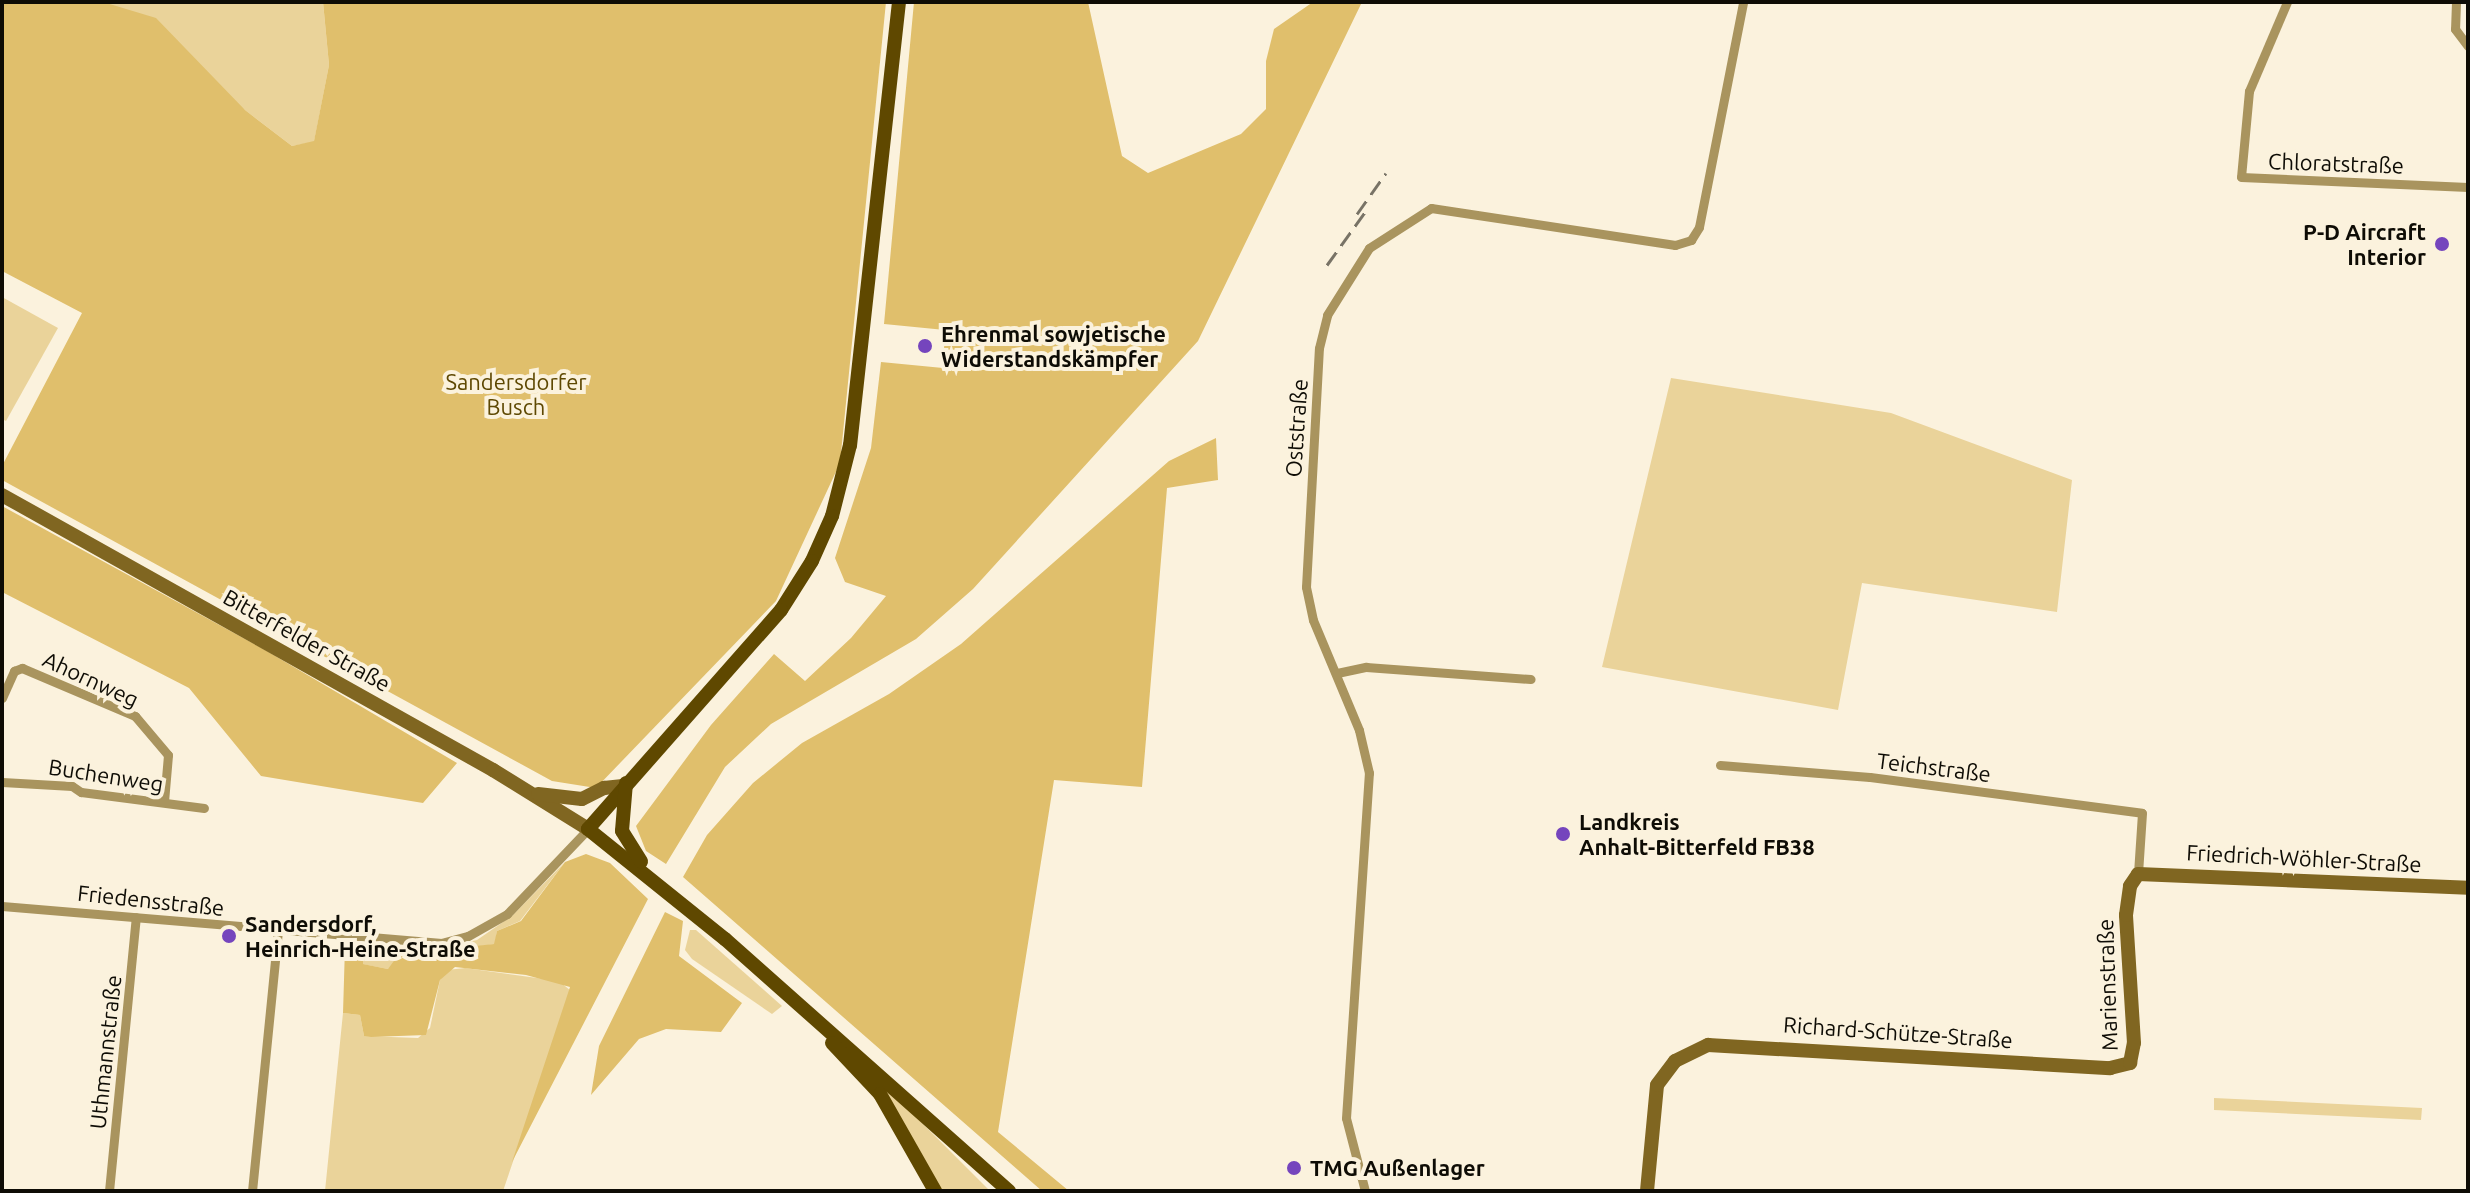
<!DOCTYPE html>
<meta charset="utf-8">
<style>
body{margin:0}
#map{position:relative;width:2470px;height:1193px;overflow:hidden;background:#fbf2dd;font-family:Ubuntu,sans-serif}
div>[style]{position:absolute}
.green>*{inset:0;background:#ead39a}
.forest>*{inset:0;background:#e0bf6c}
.street>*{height:9px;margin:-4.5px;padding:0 4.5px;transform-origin:4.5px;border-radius:4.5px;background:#a9945e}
.secondary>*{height:14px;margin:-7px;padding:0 7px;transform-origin:7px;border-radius:7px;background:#806621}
.primary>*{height:14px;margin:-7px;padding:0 7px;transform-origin:7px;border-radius:7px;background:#5f4800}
.rail>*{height:3px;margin-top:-1.5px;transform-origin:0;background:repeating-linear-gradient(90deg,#787366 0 16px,transparent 0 24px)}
.dots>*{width:22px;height:22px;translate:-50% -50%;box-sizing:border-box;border:4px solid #fbf2dd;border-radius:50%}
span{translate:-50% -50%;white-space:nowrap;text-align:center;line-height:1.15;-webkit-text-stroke:8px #fbf2dd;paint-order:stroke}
.street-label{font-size:22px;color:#0e0c05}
.poi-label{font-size:22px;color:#0e0c05;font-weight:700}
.right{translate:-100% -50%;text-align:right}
.left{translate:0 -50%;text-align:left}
.park-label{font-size:22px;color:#5e4802}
.frame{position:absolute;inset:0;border:4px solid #0e0c05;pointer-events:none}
</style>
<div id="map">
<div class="green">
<i style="clip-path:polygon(103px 2px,323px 2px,329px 65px,314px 142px,292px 146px)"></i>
<i style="clip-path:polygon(2px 297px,58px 328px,6px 421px,2px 419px)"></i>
<i style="clip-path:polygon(1671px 378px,1891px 413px,2072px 480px,2057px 612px,1862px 583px,1838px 710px,1602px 667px)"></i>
<i style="clip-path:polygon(565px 862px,520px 921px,497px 931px,495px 944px,419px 955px,388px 969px,362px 964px,363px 947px,421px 952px,477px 940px,512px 916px)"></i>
<i style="clip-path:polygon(690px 930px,696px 930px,782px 1006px,772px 1014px,692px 959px,685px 950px)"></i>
<i style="clip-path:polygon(465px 968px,559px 981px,571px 991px,503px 1191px,325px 1191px,343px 1013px,360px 1015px,364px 1036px,418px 1038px,430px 1028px,440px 980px,447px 970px)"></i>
<i style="clip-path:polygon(885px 1086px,990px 1191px,938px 1191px,881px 1090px)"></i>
<i style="clip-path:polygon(2214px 1098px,2422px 1108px,2421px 1120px,2214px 1110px)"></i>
</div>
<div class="forest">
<i style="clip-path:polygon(2px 2px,103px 2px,156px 18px,245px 110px,292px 146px,314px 141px,329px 65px,323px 2px,886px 2px,840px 463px,776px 601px,596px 788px,552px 781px,2px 480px,2px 466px,82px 313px,2px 271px)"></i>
<i style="clip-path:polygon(914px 2px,1088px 2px,1122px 156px,1148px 173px,1241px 134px,1266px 109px,1266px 61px,1274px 29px,1313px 2px,1362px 2px,1198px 341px,973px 589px,916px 639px,771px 724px,725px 767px,666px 864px,646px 851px,636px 826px,711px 725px,774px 654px,805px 681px,851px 638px,886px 596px,845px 582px,835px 558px,871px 448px,881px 362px,943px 368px,945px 330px,884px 324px)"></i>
<i style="clip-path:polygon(1216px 438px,1218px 480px,1167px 488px,1142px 787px,1054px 780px,998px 1132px,1069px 1191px,1042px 1191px,683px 877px,707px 835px,753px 783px,802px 743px,889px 694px,961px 644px,1169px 461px)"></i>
<i style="clip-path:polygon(2px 506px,265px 650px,457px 763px,423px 803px,261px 776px,189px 688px,2px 592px)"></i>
<i style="clip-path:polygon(586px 854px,610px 863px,648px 899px,512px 1162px,570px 987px,526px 975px,455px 967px,440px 980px,426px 1035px,371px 1037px,364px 1036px,360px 1015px,343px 1013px,345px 946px,363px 947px,363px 964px,388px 969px,399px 954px,494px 944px,497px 931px,521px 921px,565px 862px)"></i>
<i style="clip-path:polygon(665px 912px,683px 921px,679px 956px,742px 1003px,721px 1032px,666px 1029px,639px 1039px,591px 1095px,599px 1046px)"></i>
</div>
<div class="street">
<i style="left:2287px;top:2px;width:97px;rotate:113.1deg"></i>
<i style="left:2249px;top:91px;width:86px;rotate:95.3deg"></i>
<i style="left:2241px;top:177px;width:227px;rotate:2.5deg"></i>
<i style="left:2456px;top:2px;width:27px;rotate:92deg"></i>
<i style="left:2455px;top:29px;width:21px;rotate:53deg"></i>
<i style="left:1337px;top:673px;width:30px;rotate:-12deg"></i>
<i style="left:1366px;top:667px;width:165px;rotate:4.2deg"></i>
<i style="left:2px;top:698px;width:30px;rotate:-66deg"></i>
<i style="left:14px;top:671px;width:9px;rotate:-21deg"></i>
<i style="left:22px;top:668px;width:123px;rotate:23deg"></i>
<i style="left:135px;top:716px;width:51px;rotate:49.8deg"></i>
<i style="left:168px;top:755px;width:47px;rotate:94.9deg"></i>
<i style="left:1720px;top:765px;width:150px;rotate:4.6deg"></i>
<i style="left:1870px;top:777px;width:274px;rotate:7.5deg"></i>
<i style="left:2142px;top:813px;width:61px;rotate:93.8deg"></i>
<i style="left:2px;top:782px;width:70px;rotate:3.3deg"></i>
<i style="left:72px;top:786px;width:11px;rotate:34deg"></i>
<i style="left:81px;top:792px;width:124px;rotate:7.4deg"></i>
<i style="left:2px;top:906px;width:441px;rotate:4.8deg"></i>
<i style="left:441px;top:943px;width:28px;rotate:-15deg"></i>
<i style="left:468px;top:936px;width:45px;rotate:-29.4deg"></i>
<i style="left:507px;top:914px;width:117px;rotate:-46.4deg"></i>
<i style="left:109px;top:1191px;width:275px;rotate:-84.4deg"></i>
<i style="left:252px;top:1191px;width:262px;rotate:-84.3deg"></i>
<i style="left:1365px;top:1191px;width:75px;rotate:-104.6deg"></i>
<i style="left:1346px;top:1118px;width:346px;rotate:-86.2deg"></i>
<i style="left:1369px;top:773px;width:44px;rotate:-103.1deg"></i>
<i style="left:1359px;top:730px;width:119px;rotate:-112.7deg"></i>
<i style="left:1313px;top:620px;width:34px;rotate:-102deg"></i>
<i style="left:1306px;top:587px;width:239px;rotate:-86.9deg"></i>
<i style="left:1319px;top:348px;width:34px;rotate:-76deg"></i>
<i style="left:1327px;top:315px;width:79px;rotate:-57.9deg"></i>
<i style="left:1369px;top:248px;width:74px;rotate:-32.8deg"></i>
<i style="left:1431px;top:208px;width:247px;rotate:8.6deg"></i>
<i style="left:1675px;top:245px;width:17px;rotate:-17deg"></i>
<i style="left:1691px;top:240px;width:15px;rotate:-58deg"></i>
<i style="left:1699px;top:227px;width:229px;rotate:-78.9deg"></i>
</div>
<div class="secondary">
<i style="left:2px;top:495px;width:563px;rotate:29.25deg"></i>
<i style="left:493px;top:770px;width:112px;rotate:31.8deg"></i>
<i style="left:538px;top:794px;width:44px;rotate:6.5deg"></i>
<i style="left:582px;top:799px;width:25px;rotate:-27deg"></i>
<i style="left:604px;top:788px;width:19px;rotate:-6deg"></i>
<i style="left:1647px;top:1191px;width:106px;rotate:-84.6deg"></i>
<i style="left:1657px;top:1085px;width:30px;rotate:-53deg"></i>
<i style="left:1675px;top:1061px;width:37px;rotate:-26deg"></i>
<i style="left:1708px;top:1045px;width:403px;rotate:3.3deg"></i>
<i style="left:2110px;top:1068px;width:21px;rotate:-14deg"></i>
<i style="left:2130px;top:1063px;width:20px;rotate:-79deg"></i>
<i style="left:2134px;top:1043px;width:128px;rotate:-93.6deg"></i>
<i style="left:2126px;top:915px;width:29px;rotate:-82deg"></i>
<i style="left:2130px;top:886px;width:14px;rotate:-56deg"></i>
<i style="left:2138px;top:874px;width:330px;rotate:2.4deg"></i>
</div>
<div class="primary">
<i style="left:899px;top:2px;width:446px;rotate:96.3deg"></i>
<i style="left:850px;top:445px;width:73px;rotate:104.2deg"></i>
<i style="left:832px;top:516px;width:49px;rotate:114deg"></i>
<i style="left:812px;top:561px;width:58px;rotate:122.3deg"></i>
<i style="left:781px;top:610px;width:292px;rotate:131.4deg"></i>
<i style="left:588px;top:829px;width:176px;rotate:38.8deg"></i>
<i style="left:725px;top:939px;width:380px;rotate:41.6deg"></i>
<i style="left:626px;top:783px;width:48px;rotate:94.8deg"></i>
<i style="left:622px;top:831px;width:36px;rotate:58deg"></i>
<i style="left:832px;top:1043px;width:70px;rotate:46.7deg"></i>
<i style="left:880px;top:1094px;width:112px;rotate:60.4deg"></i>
</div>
<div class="rail">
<i style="left:1357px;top:214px;width:50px;rotate:-54.7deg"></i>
<i style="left:1327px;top:265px;width:70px;rotate:-54.3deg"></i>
</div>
<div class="dots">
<i style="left:2442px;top:244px;background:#7545bd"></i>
<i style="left:925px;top:346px;background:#7545bd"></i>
<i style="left:1563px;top:834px;background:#7545bd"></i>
<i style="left:229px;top:936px;background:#7545bd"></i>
<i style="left:1294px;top:1168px;background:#7545bd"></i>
</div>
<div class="street-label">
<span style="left:2336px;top:163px;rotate:2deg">Chloratstraße</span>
<span style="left:1296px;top:428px;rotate:-86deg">Oststraße</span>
<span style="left:307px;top:640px;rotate:29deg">Bitterfelder Straße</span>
<span style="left:91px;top:679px;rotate:25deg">Ahornweg</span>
<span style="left:1934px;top:767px;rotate:7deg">Teichstraße</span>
<span style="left:106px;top:775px;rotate:9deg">Buchenweg</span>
<span style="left:2304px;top:858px;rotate:3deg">Friedrich-Wöhler-Straße</span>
<span style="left:151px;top:900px;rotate:6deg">Friedensstraße</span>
<span style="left:2107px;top:985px;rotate:-92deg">Marienstraße</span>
<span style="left:1898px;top:1032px;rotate:4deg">Richard-Schütze-Straße</span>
<span style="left:105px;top:1052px;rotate:-84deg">Uthmannstraße</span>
</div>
<div class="poi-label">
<span class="right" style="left:2426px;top:244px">P-D Aircraft<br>Interior</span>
<span class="left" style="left:941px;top:346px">Ehrenmal sowjetische<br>Widerstandskämpfer</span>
<span class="left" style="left:1579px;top:834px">Landkreis<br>Anhalt-Bitterfeld FB38</span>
<span class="left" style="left:245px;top:936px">Sandersdorf,<br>Heinrich-Heine-Straße</span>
<span class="left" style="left:1310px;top:1168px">TMG Außenlager</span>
</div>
<div class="park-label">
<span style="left:516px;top:394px">Sandersdorfer<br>Busch</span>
</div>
<div class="frame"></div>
</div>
